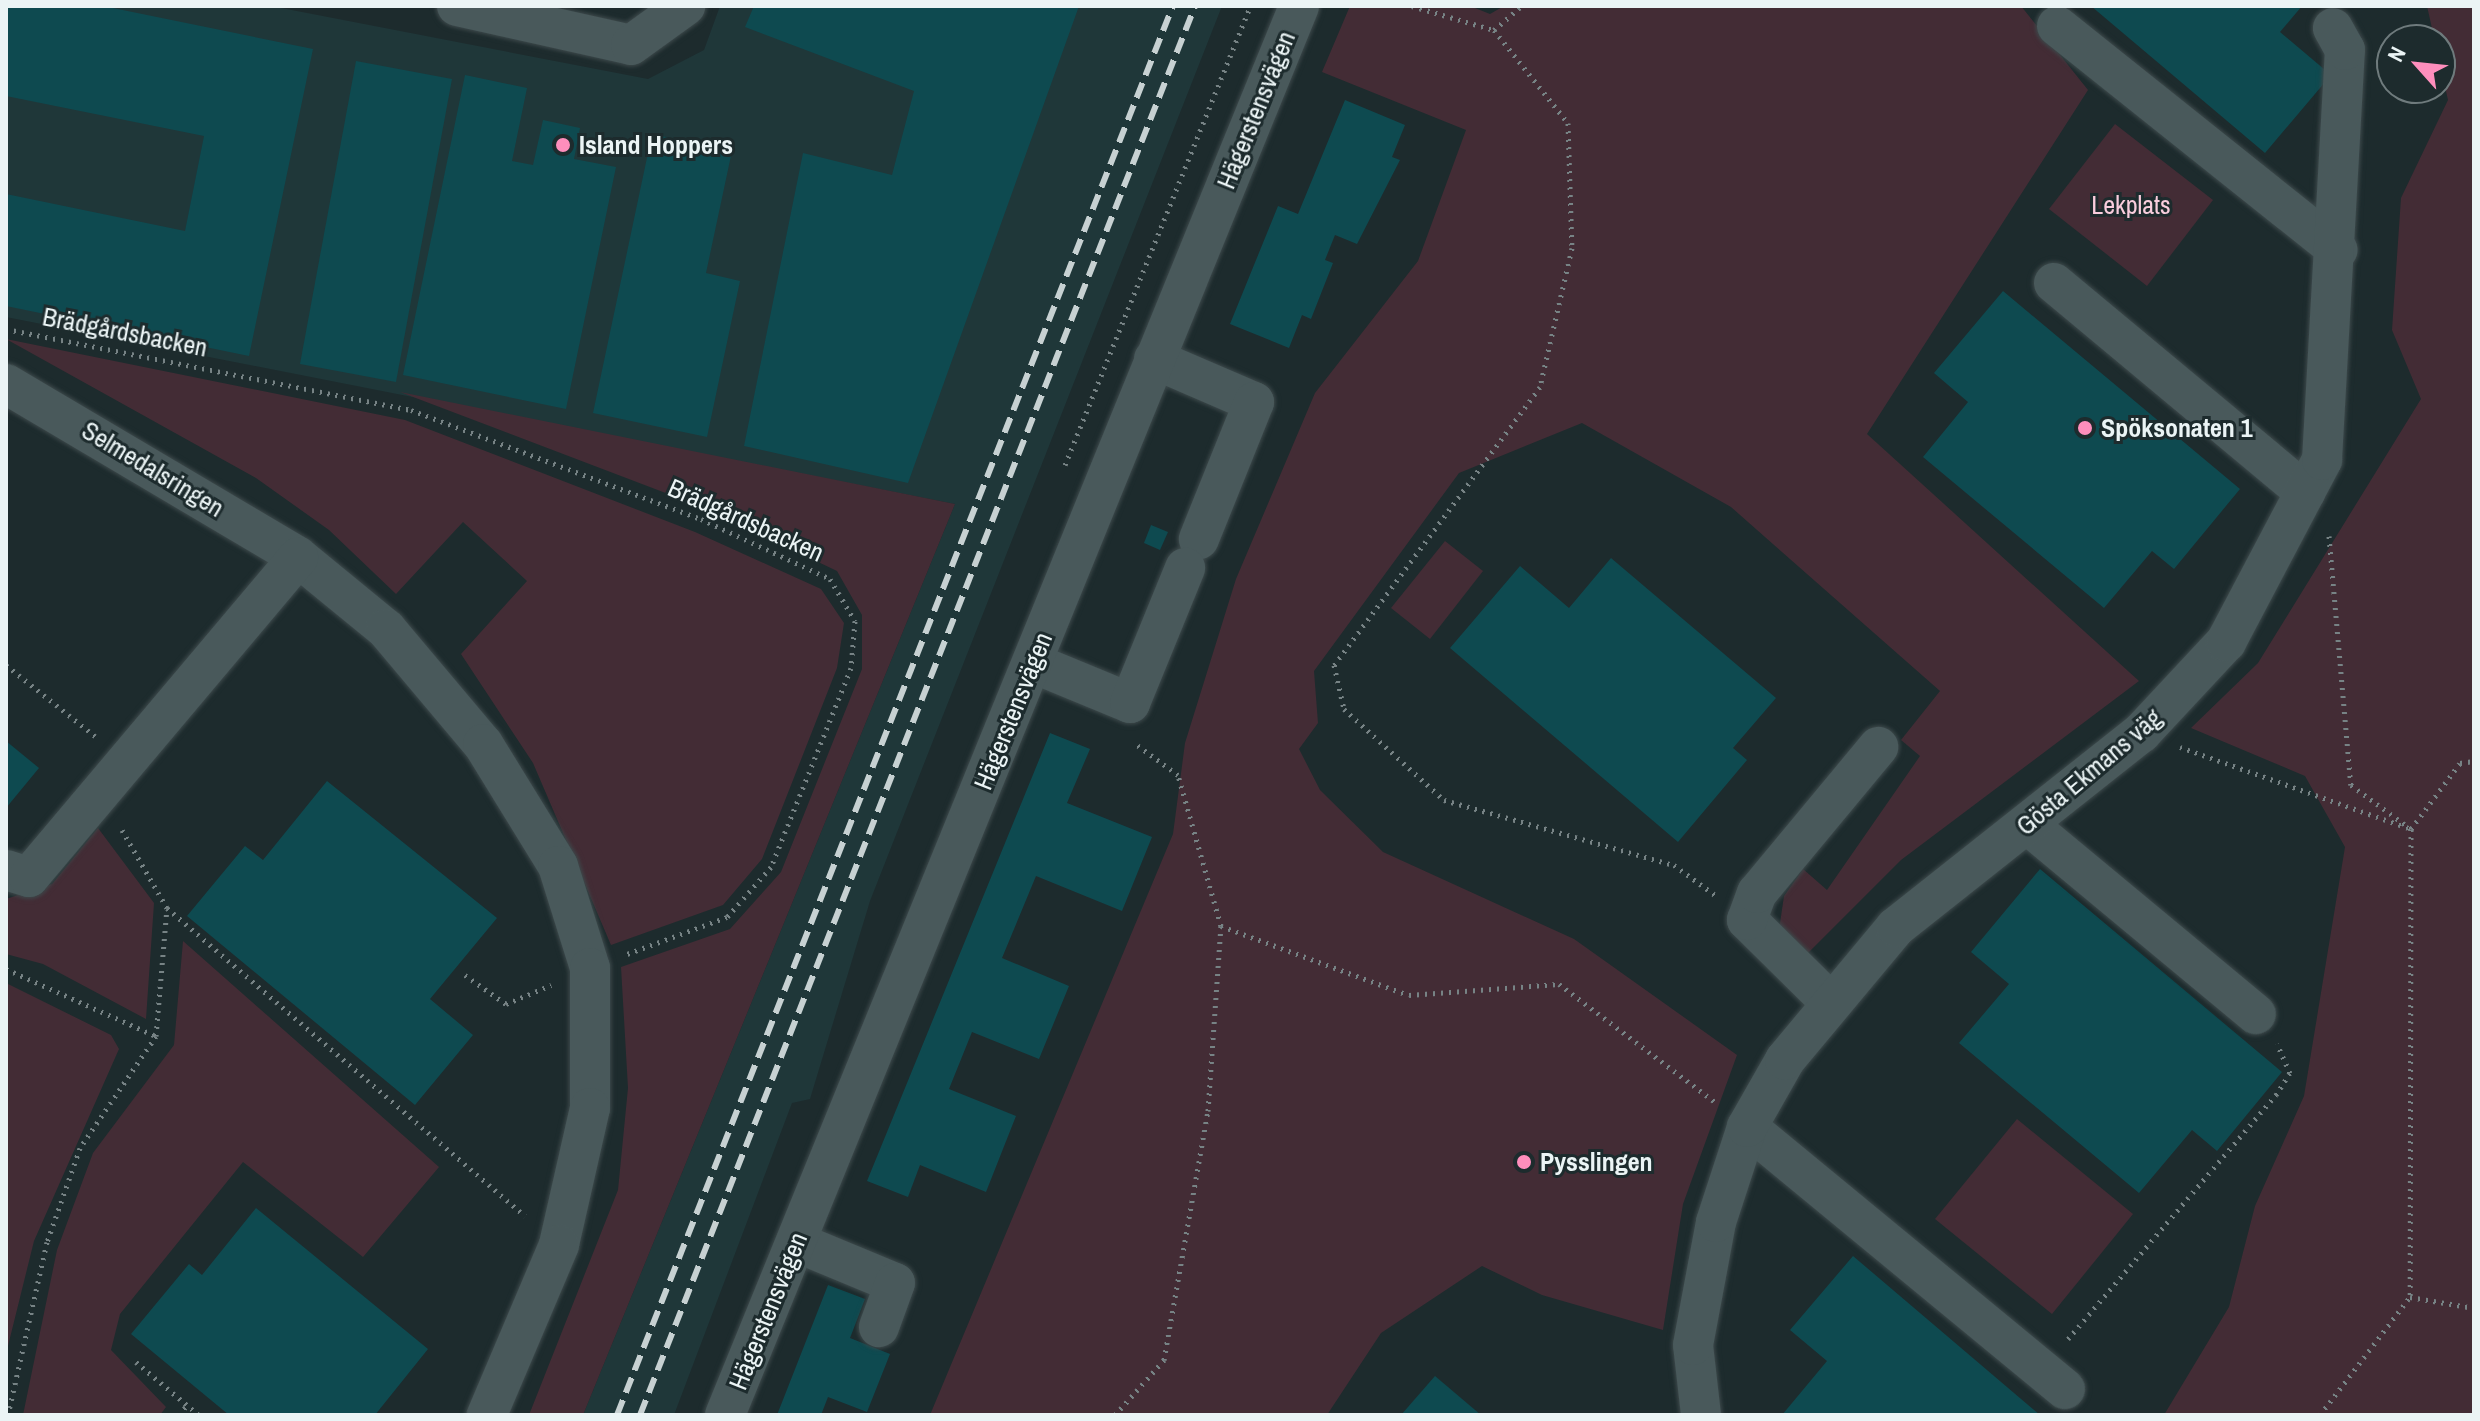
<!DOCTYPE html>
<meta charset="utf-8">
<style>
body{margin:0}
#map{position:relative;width:2480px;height:1421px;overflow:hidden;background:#1d2b2d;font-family:"Archivo Narrow",sans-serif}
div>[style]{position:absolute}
.built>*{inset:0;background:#1f3739}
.green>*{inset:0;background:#432c35}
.building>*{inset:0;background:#0e4a50}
.path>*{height:5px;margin-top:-2.5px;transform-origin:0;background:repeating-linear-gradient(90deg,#778385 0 2px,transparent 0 8px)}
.roads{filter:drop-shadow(0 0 2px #3d494b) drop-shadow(0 0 2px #3d494b)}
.minor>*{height:40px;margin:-20px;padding:0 20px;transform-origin:20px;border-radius:20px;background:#49595b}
.rail>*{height:6px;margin-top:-3px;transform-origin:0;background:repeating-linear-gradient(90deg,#c7d1d2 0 16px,transparent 0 24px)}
.dots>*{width:22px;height:22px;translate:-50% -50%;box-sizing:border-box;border:4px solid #1d2b2d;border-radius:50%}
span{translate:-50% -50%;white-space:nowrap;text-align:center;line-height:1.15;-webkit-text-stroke:6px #1d2b2d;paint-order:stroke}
.street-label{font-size:26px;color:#ebf4f5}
.poi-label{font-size:26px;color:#ebf4f5;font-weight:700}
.left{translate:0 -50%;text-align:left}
.park-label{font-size:26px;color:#f9cddd}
.frame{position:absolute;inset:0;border:8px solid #ebf4f5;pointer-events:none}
.north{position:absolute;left:2376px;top:24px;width:80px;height:80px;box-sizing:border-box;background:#1d2b2d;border:2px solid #6f7b7d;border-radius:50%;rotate:297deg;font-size:22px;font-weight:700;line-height:32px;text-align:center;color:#ebf4f5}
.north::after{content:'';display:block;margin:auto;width:28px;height:36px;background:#fe8ebc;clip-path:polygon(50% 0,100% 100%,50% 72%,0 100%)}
</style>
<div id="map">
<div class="built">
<i style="clip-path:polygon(6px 6px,271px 6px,648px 79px,704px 50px,720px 6px,1222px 6px,870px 901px,810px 1099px,792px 1103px,674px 1415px,583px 1415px,955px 504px,6px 317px)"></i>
</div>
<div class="green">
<i style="clip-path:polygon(1350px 6px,1470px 6px,1490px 14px,1504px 6px,2021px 6px,2088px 90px,1867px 434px,2139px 681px,1901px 860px,1806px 955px,1779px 930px,1784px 896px,1803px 869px,1827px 890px,1920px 756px,1901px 740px,1940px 691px,1731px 507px,1582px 423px,1459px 473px,1314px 671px,1318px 723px,1299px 749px,1320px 790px,1383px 852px,1574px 939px,1737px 1055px,1683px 1204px,1663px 1330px,1542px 1295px,1482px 1266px,1381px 1333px,1327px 1415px,930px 1415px,1173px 834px,1185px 743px,1236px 579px,1315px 393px,1418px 261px,1466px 130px,1322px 72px)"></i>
<i style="clip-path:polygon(2427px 6px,2474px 6px,2474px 1415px,2164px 1415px,2229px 1307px,2255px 1206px,2304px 1096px,2345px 847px,2305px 776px,2191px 728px,2258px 663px,2421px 399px,2392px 330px,2401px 198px,2448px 100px)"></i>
<i style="clip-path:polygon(2115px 124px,2213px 200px,2147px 286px,2049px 209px)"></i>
<i style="clip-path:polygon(6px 339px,405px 420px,695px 532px,821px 589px,844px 623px,837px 668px,762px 859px,723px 905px,611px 945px,533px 763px,461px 654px,527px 581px,463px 522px,396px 594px,329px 530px,256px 478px)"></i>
<i style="clip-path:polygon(400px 392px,955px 504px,583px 1415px,529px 1415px,618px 1190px,628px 1088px,621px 967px,730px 929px,781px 872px,862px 669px,862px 615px,837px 571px,705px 508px)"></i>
<i style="clip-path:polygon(1445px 541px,1483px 571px,1430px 639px,1391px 608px)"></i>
<i style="clip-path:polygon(98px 828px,154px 903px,146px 1019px,43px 964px,6px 954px,6px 899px,52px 884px)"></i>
<i style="clip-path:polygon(183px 941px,439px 1167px,363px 1257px,243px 1162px,120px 1314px,111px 1350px,166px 1407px,160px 1415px,23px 1415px,57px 1250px,93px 1153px,174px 1045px)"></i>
<i style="clip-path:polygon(6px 983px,111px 1035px,119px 1049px,34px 1241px,6px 1354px)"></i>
<i style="clip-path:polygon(2017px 1119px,2133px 1214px,2052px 1314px,1935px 1219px)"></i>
</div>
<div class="building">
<i style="clip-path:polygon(6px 6px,103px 6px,313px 49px,249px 356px,6px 306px,6px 194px,185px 231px,204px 136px,6px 96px)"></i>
<i style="clip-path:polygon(754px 6px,1079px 6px,908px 483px,744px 446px,803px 153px,892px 175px,914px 91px,745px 27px)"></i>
<i style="clip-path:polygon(2091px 6px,2302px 6px,2280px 32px,2331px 75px,2265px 153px)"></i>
<i style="clip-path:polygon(356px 61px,452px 79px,396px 382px,300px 364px)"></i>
<i style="clip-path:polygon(465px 75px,527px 88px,512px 161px,533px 165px,543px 120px,580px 128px,574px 159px,616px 167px,566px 409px,403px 375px)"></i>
<i style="clip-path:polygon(1345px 100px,1405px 125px,1392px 157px,1400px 160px,1357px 244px,1335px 235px,1325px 260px,1333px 263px,1311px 319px,1302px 315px,1289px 348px,1230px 324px,1278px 206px,1298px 214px)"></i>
<i style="clip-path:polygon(652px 134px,732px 151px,706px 273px,740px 281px,707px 437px,593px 413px)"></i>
<i style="clip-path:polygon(2003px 291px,2240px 489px,2174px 569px,2152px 551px,2104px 608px,1923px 457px,1968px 402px,1934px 373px)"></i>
<i style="clip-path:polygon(1151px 525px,1168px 532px,1160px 550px,1144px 543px)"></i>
<i style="clip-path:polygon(1611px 558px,1776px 698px,1733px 748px,1747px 760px,1678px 842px,1450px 648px,1520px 566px,1569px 608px)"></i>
<i style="clip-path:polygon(1050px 733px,1090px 749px,1067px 803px,1152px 837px,1122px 911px,1036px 876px,1002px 958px,1069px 986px,1039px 1059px,972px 1032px,949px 1089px,1016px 1116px,986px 1192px,920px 1165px,908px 1197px,867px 1181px)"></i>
<i style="clip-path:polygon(6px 741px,39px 768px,6px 808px)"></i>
<i style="clip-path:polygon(327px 781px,497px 918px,430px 999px,473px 1035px,415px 1105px,187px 916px,245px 846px,263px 860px)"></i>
<i style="clip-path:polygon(2040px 869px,2282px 1072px,2217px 1151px,2192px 1130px,2139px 1193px,1959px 1043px,2009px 984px,1971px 952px)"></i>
<i style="clip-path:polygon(256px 1208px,428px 1349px,375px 1415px,229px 1415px,131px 1334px,189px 1264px,202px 1275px)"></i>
<i style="clip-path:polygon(1853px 1256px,2040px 1415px,1782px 1415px,1827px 1361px,1790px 1330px)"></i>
<i style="clip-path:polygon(828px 1285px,865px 1299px,850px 1338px,890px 1354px,867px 1412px,828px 1397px,821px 1415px,777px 1415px)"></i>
<i style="clip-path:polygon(1435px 1376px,1481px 1415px,1401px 1415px)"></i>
</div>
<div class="path">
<i style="left:1412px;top:6px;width:85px;rotate:16.3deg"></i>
<i style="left:1494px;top:30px;width:37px;rotate:-41deg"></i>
<i style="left:1494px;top:30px;width:119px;rotate:51.5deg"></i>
<i style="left:1568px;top:123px;width:125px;rotate:88.2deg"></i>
<i style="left:1572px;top:248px;width:143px;rotate:103deg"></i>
<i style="left:1540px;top:387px;width:346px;rotate:126.5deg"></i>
<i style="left:1334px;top:665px;width:45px;rotate:77.2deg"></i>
<i style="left:1344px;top:709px;width:135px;rotate:42.3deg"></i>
<i style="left:1444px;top:800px;width:239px;rotate:15.8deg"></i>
<i style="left:1674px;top:865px;width:51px;rotate:36.2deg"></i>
<i style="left:6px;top:329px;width:413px;rotate:11.3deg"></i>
<i style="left:411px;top:410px;width:310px;rotate:20.6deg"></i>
<i style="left:701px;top:519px;width:142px;rotate:24.9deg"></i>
<i style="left:830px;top:579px;width:49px;rotate:59.2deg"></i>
<i style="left:855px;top:621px;width:47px;rotate:94.9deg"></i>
<i style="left:851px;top:668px;width:214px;rotate:111.9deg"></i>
<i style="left:771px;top:867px;width:67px;rotate:131.3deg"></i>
<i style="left:727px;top:917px;width:107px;rotate:159.7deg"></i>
<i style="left:1065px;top:465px;width:495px;rotate:-68deg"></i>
<i style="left:2329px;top:536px;width:250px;rotate:85deg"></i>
<i style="left:2351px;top:785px;width:74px;rotate:36.3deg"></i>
<i style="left:2411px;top:829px;width:468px;rotate:90.1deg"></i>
<i style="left:6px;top:665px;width:114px;rotate:38.6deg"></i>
<i style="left:2180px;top:747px;width:245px;rotate:19.5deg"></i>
<i style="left:2411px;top:829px;width:82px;rotate:-53.4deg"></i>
<i style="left:2460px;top:763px;width:14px;rotate:-8deg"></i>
<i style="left:122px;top:830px;width:90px;rotate:60deg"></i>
<i style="left:167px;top:908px;width:472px;rotate:40.7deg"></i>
<i style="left:1221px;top:926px;width:200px;rotate:20.2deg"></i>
<i style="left:1409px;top:995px;width:150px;rotate:-4.2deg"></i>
<i style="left:1559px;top:984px;width:196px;rotate:37.1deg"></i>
<i style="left:6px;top:969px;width:164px;rotate:24.1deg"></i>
<i style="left:156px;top:1036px;width:135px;rotate:124.2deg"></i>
<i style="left:80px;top:1148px;width:100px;rotate:109.3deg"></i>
<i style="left:47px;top:1242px;width:177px;rotate:102.7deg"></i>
<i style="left:465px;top:975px;width:50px;rotate:35.3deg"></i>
<i style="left:506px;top:1004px;width:49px;rotate:-22.9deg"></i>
<i style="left:156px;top:1036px;width:128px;rotate:-85.1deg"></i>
<i style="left:2068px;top:1339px;width:321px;rotate:-49.6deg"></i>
<i style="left:2276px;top:1095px;width:26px;rotate:-58deg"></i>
<i style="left:2290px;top:1073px;width:32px;rotate:-114deg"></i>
<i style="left:136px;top:1362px;width:82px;rotate:40.1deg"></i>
<i style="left:179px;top:1415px;width:13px;rotate:-51deg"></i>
<i style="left:1115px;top:1415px;width:74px;rotate:-48.3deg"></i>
<i style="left:1164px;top:1360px;width:253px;rotate:-80deg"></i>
<i style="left:1208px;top:1111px;width:185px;rotate:-86deg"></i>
<i style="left:1221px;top:926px;width:157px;rotate:-105.9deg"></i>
<i style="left:1178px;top:775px;width:52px;rotate:-143.6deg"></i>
<i style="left:2320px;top:1415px;width:148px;rotate:-52.7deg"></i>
<i style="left:2410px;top:1297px;width:65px;rotate:9.8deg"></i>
</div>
<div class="roads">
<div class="minor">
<i style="left:457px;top:6px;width:178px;rotate:12.6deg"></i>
<i style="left:631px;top:45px;width:67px;rotate:-35.8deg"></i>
<i style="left:2057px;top:26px;width:359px;rotate:38.6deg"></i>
<i style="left:2054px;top:283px;width:327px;rotate:39.8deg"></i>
<i style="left:1154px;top:359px;width:109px;rotate:23.3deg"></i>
<i style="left:1254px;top:402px;width:148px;rotate:111.9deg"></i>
<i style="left:6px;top:384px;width:339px;rotate:30.6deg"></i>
<i style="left:298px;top:557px;width:114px;rotate:39.3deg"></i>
<i style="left:386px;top:629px;width:150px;rotate:49.9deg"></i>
<i style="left:483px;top:744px;width:143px;rotate:58.4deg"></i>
<i style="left:558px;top:866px;width:107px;rotate:72.6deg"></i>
<i style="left:590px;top:968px;width:140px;rotate:90deg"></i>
<i style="left:590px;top:1108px;width:140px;rotate:102.8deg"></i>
<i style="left:559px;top:1245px;width:185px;rotate:113deg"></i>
<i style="left:1033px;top:663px;width:105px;rotate:22.4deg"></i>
<i style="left:1130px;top:703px;width:146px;rotate:-67.8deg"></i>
<i style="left:2028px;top:825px;width:296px;rotate:39.7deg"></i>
<i style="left:6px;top:870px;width:24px;rotate:17deg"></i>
<i style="left:29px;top:877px;width:418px;rotate:-49.9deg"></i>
<i style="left:1830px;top:1002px;width:117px;rotate:-135.3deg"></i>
<i style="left:1747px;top:920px;width:29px;rotate:-70deg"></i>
<i style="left:1757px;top:893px;width:190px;rotate:-50.3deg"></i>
<i style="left:1747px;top:1127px;width:412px;rotate:39.5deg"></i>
<i style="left:796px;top:1242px;width:107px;rotate:22.5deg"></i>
<i style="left:895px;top:1283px;width:47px;rotate:110deg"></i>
<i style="left:725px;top:1415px;width:1521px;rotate:-67.83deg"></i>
<i style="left:1701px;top:1415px;width:70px;rotate:-96.5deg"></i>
<i style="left:1693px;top:1345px;width:125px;rotate:-79.4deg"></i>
<i style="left:1716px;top:1222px;width:100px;rotate:-71.9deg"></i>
<i style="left:1747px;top:1127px;width:77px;rotate:-60.4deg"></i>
<i style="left:1785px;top:1060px;width:173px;rotate:-50.2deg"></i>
<i style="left:1896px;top:927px;width:313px;rotate:-38.4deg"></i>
<i style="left:2141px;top:733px;width:125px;rotate:-47deg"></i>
<i style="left:2226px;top:642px;width:206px;rotate:-62.2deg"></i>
<i style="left:2322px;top:460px;width:411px;rotate:-86.8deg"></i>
<i style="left:2345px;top:50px;width:25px;rotate:-119deg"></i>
</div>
</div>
<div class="rail">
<i style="left:617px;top:1415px;width:1515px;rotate:-68.47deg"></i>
<i style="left:640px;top:1415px;width:1514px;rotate:-68.5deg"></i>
</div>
<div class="dots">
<i style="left:563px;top:145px;background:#fe8ebc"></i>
<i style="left:2085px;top:428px;background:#fe8ebc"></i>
<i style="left:1524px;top:1162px;background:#fe8ebc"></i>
</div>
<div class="street-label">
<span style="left:1256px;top:110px;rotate:-68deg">Hägerstensvägen</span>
<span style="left:125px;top:332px;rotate:11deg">Brädgårdsbacken</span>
<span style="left:153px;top:469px;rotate:31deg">Selmedalsringen</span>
<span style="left:746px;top:520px;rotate:24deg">Brädgårdsbacken</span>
<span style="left:1013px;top:711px;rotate:-68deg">Hägerstensvägen</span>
<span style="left:2089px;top:772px;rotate:-40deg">Gösta Ekmans väg</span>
<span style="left:768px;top:1311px;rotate:-68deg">Hägerstensvägen</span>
</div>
<div class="poi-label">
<span class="left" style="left:579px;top:145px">Island Hoppers</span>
<span class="left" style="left:2101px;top:428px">Spöksonaten 1</span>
<span class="left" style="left:1540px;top:1162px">Pysslingen</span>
</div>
<div class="park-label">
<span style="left:2131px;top:205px">Lekplats</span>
</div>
<div class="frame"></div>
<div class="north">N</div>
</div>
